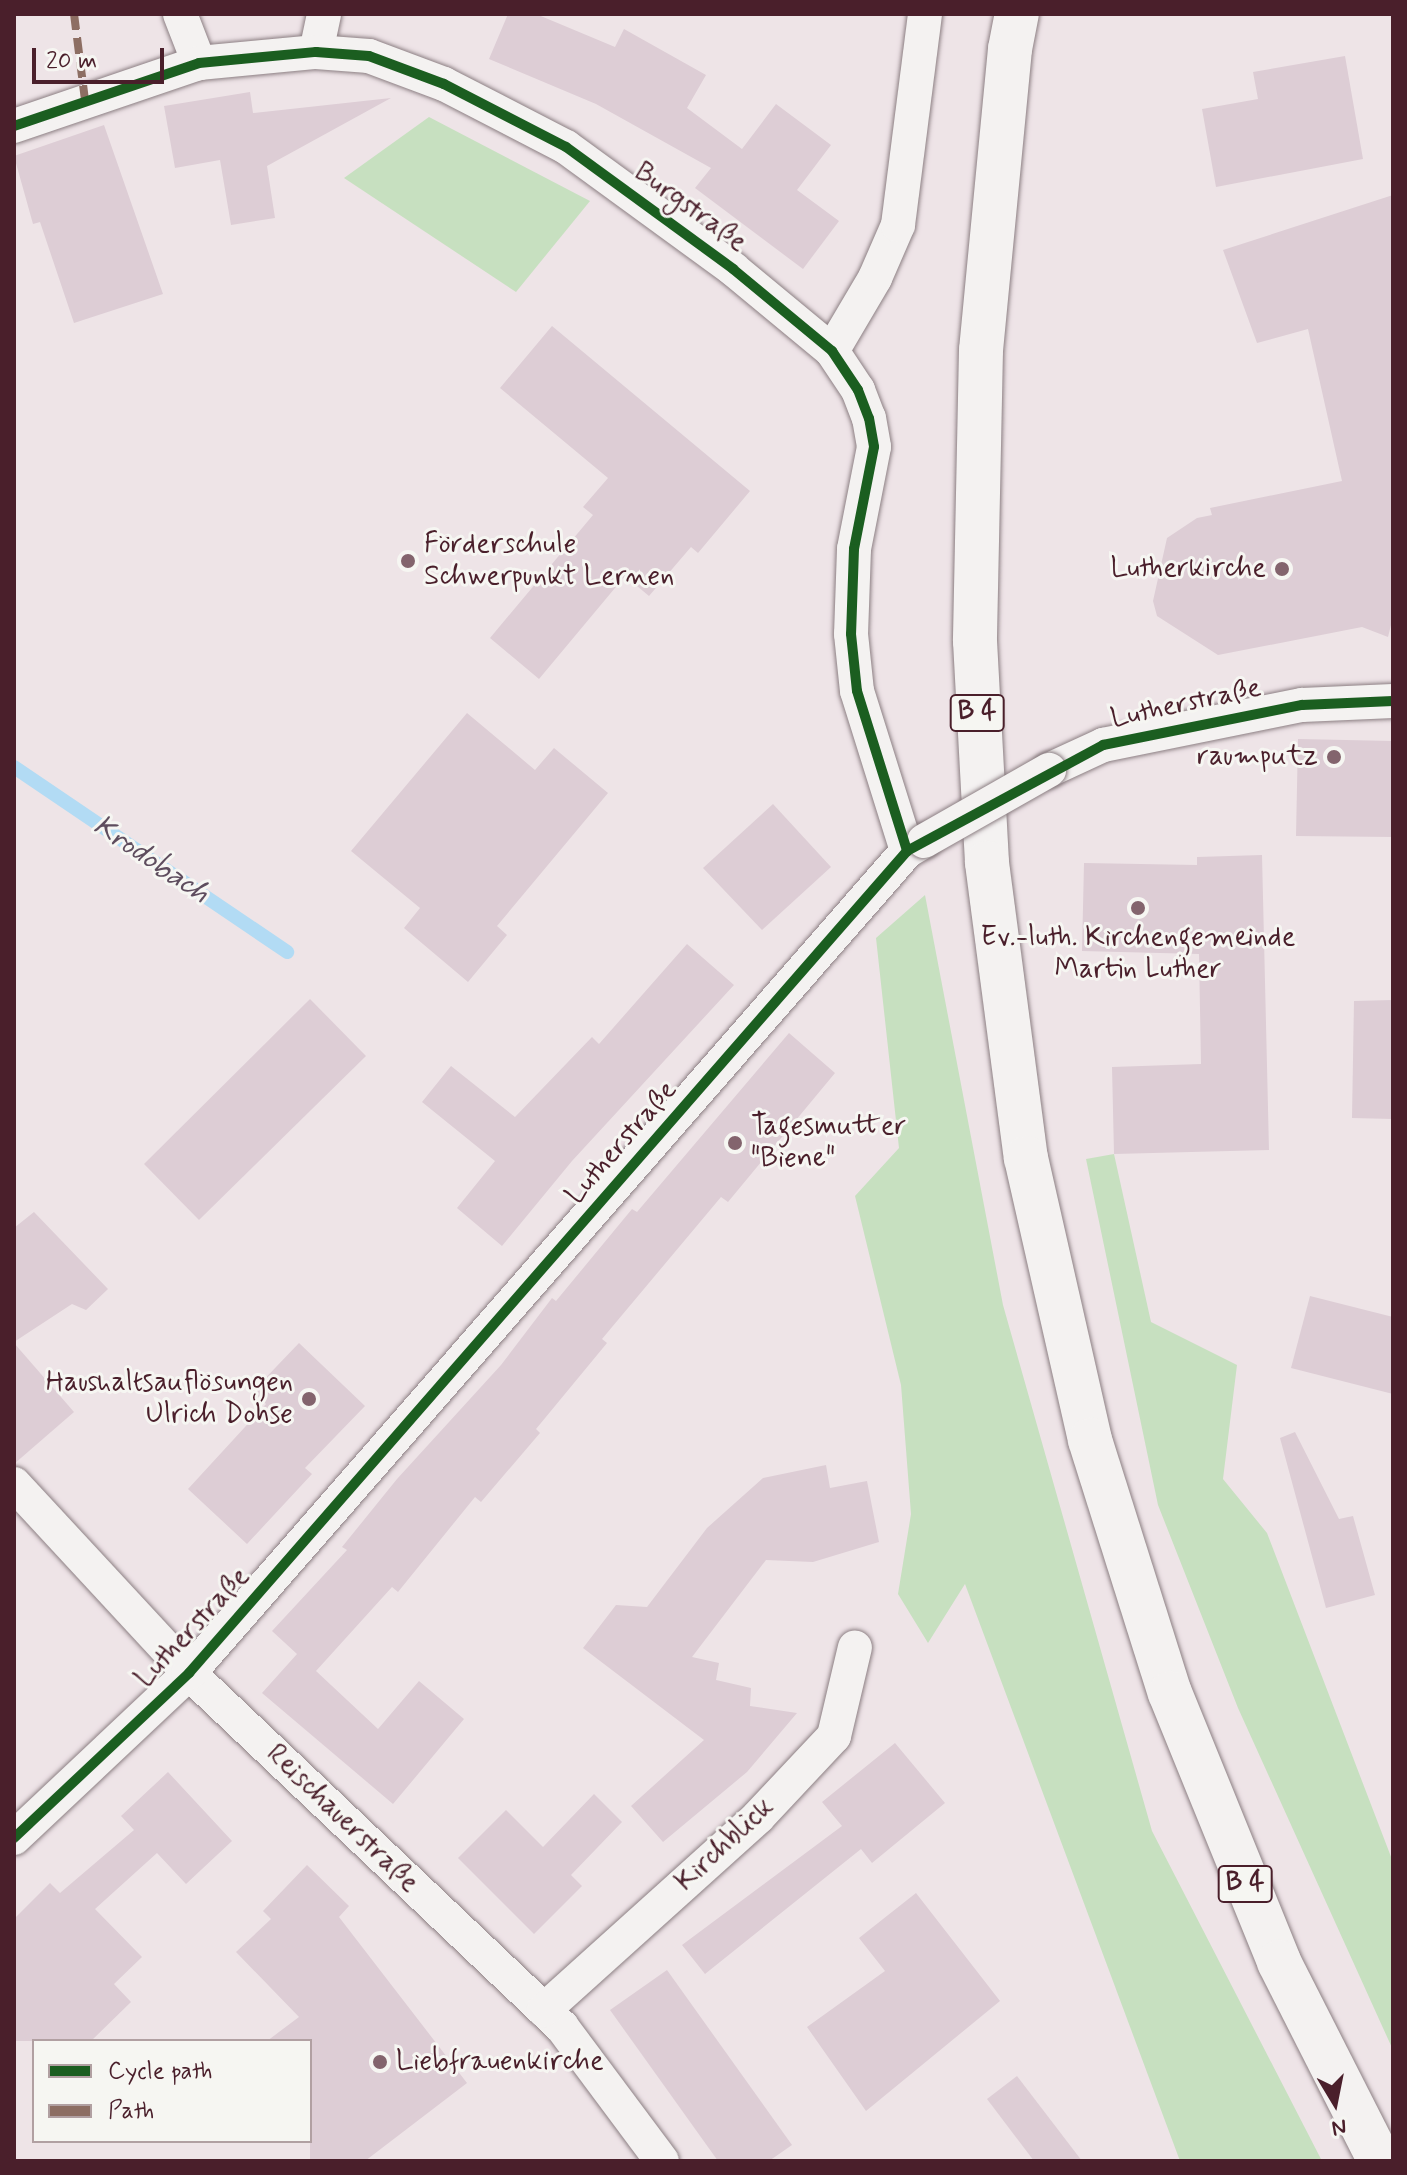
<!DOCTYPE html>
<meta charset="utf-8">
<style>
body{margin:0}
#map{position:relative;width:1407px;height:2175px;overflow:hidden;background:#eee4e7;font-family:Mynerve,sans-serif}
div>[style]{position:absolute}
.green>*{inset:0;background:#c7e0c0}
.stream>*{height:14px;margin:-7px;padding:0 7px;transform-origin:7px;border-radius:7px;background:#b2dbf4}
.building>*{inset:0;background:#ddcdd5}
.roads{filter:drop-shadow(0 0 2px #8c7f83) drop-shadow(0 0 2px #8c7f83)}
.street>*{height:34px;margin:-17px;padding:0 17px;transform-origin:17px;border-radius:17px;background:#f4f2f1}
.primary>*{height:44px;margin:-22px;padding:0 22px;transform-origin:22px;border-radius:22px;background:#f4f2f1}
.highway>*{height:44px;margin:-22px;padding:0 22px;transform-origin:22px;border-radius:22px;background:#f4f2f1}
.bridges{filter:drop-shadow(0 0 2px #8c7f83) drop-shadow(0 0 2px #8c7f83)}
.street-bridge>*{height:34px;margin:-17px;padding:0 17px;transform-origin:17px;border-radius:17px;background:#f4f2f1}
.quiet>*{height:8px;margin-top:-4px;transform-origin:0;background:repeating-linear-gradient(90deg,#8d6e63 0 16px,transparent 0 24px)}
.cycleway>*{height:10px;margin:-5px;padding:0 5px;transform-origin:5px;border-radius:5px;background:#1b5e20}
.dots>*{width:22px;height:22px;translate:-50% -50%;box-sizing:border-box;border:4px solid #f6f6f2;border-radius:50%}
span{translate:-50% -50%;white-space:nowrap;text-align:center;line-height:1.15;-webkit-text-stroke:6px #f6f6f2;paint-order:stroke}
.shield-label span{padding:2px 6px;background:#f6f6f2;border:2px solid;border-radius:6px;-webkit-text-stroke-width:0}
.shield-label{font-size:26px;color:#4a1f2b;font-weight:700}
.street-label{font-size:28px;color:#4a1f2b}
.poi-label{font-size:28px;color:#4a1f2b}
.left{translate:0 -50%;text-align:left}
.right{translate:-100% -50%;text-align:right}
.water-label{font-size:30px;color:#5e4d5e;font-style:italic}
.frame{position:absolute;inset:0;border:16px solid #4a1f2b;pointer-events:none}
.legend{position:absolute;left:32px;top:2039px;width:280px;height:104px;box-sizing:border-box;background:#f6f6f2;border:2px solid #b1a0a2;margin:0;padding:10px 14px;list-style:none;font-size:24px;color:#4a1f2b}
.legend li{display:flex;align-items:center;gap:16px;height:40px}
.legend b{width:40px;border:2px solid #b1a0a2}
.north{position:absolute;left:1295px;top:2063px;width:80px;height:80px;-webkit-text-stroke:6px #f6f6f2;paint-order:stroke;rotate:170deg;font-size:22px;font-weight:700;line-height:32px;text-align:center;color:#4a1f2b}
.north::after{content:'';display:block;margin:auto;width:28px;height:36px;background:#4a1f2b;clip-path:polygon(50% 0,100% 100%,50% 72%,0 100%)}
.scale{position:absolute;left:32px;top:48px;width:132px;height:36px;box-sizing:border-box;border:4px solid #4a1f2b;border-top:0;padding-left:10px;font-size:24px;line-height:28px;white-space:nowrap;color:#4a1f2b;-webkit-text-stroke:6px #f6f6f2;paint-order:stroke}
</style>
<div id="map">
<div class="green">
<i style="clip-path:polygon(429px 117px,590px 201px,516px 292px,344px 178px)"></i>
<i style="clip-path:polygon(925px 895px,1003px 1305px,1152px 1831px,1322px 2161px,1180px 2161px,965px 1584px,928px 1643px,898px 1594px,911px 1514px,901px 1385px,855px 1196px,899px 1148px,876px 938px)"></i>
<i style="clip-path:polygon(1114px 1154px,1151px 1322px,1237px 1365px,1223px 1479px,1267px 1533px,1393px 1862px,1393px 2050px,1238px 1708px,1158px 1505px,1086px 1159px)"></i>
</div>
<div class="stream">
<i style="left:14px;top:767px;width:330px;rotate:34.1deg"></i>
</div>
<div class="building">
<i style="clip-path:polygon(508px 14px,536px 14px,615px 47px,624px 29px,706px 75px,687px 108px,742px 149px,776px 104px,831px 145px,797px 190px,839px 221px,803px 269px,695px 188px,711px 168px,596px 104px,489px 59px)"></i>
<i style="clip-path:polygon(1345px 56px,1363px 159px,1216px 187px,1202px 109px,1258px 99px,1253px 72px)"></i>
<i style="clip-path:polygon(250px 92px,253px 113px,391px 98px,267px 166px,275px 218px,231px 225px,220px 160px,175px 168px,164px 106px)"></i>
<i style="clip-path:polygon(104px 125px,163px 294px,74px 323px,40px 222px,33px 224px,14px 156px)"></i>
<i style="clip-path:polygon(1393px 195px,1393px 617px,1388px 637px,1362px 627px,1218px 655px,1157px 616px,1153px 601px,1167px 538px,1197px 518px,1212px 515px,1210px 508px,1342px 481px,1308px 329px,1257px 343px,1223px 250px)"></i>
<i style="clip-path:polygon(552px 326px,750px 491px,698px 553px,691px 547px,649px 596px,625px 576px,539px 679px,490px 638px,593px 515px,583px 507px,608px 478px,500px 388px)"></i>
<i style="clip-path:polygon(467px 713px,535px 770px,554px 748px,608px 793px,497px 926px,507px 935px,468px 982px,404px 928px,420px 908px,351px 851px)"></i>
<i style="clip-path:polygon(1298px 739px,1393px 741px,1393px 837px,1296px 836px)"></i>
<i style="clip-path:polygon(773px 804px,831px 867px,762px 930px,703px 868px)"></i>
<i style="clip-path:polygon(1262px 855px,1269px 1150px,1114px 1154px,1112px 1067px,1201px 1064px,1199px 954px,1082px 951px,1084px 863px,1197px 865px,1197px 857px)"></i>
<i style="clip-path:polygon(687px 944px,734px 985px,572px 1161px,502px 1246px,457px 1208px,495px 1161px,422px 1102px,451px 1066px,515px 1117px,592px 1037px,599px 1044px)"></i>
<i style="clip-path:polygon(310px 999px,366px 1056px,199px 1220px,144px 1164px)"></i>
<i style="clip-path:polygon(1393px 1000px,1393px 1119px,1352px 1118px,1354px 1001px)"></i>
<i style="clip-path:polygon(789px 1033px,835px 1073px,728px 1202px,721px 1197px,602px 1339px,607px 1343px,536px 1429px,540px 1433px,481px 1502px,475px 1497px,398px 1592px,392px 1587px,316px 1671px,378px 1729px,419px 1681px,464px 1719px,393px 1804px,262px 1693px,297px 1654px,272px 1631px,347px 1550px,342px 1547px,397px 1479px,501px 1365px,552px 1298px,556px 1301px,632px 1209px,637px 1212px)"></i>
<i style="clip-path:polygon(34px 1212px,108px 1289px,86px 1310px,72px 1304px,14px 1342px,14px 1228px)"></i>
<i style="clip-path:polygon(1310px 1296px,1393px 1317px,1393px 1394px,1291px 1368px)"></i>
<i style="clip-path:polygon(14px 1343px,74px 1412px,14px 1464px)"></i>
<i style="clip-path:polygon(299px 1343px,365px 1406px,305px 1468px,312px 1474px,247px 1544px,188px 1489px,266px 1404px,253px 1391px)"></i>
<i style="clip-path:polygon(1295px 1432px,1339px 1519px,1353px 1516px,1375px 1595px,1326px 1608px,1280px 1438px)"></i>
<i style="clip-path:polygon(826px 1465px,830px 1488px,867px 1481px,879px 1542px,813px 1562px,766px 1560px,692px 1657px,719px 1663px,716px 1680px,751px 1688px,750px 1706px,797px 1713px,747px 1772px,663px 1842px,631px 1806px,704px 1740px,583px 1648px,616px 1605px,647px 1607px,707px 1528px,763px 1478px)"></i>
<i style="clip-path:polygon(895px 1743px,945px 1803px,872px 1863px,861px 1849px,705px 1974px,682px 1945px,842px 1826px,822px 1802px)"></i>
<i style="clip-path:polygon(168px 1772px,232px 1841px,186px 1884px,157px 1853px,95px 1909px,142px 1957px,114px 1984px,131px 2002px,91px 2041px,14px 2041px,14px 1919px,50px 1883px,60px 1893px,134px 1830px,121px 1816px)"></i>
<i style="clip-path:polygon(594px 1794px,622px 1822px,571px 1875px,582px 1886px,534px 1934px,458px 1858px,506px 1810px,543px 1847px)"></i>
<i style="clip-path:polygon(307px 1865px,349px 1906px,339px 1917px,467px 2083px,365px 2161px,310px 2161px,310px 2041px,267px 2041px,299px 2017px,236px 1952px,271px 1919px,263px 1911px)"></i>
<i style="clip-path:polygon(916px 1893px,1000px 2001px,866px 2111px,807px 2027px,885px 1971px,859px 1938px)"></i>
<i style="clip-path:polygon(667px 1970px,792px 2145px,769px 2161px,718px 2161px,610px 2010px)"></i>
<i style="clip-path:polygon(1017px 2076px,1082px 2161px,1034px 2161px,987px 2099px)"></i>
</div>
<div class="roads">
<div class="street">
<i style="left:180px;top:14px;width:53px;rotate:68.8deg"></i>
<i style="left:316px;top:52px;width:39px;rotate:-78deg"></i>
<i style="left:14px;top:126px;width:195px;rotate:-18.8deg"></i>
<i style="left:199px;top:63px;width:118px;rotate:-5.4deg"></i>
<i style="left:316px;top:52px;width:53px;rotate:4.3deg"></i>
<i style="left:369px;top:56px;width:80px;rotate:20.5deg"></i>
<i style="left:444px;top:84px;width:137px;rotate:27.3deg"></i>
<i style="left:566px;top:147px;width:207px;rotate:36.1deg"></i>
<i style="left:733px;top:269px;width:129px;rotate:39.6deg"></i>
<i style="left:832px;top:351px;width:47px;rotate:56.3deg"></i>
<i style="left:858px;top:390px;width:30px;rotate:69deg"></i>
<i style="left:869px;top:418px;width:29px;rotate:80deg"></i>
<i style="left:874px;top:447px;width:104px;rotate:101.1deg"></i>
<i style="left:854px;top:549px;width:85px;rotate:92deg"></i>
<i style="left:851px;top:634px;width:57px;rotate:84deg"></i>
<i style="left:857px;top:691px;width:168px;rotate:72.6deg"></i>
<i style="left:832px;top:351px;width:85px;rotate:-59.5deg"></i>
<i style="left:875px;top:278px;width:58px;rotate:-66.5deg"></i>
<i style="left:898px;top:225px;width:213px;rotate:-82.7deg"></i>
<i style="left:1049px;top:770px;width:60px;rotate:-24.8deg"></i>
<i style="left:1103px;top:745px;width:203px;rotate:-11.4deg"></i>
<i style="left:1302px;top:705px;width:91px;rotate:-2.5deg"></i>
<i style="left:14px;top:1484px;width:258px;rotate:47.2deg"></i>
<i style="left:189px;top:1673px;width:514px;rotate:43.5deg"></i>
<i style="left:562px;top:2027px;width:167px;rotate:53.3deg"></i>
<i style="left:14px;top:1838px;width:241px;rotate:-43.3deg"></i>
<i style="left:189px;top:1673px;width:1091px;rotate:-48.86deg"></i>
<i style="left:907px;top:851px;width:20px;rotate:-30deg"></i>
<i style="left:544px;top:2010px;width:288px;rotate:-42deg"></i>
<i style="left:758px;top:1817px;width:111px;rotate:-46.8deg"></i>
<i style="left:834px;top:1736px;width:91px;rotate:-76.7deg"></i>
</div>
<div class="primary">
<i style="left:1010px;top:49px;width:36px;rotate:-79deg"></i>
</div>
<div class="highway">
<i style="left:1010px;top:49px;width:302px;rotate:95.5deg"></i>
<i style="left:981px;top:350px;width:291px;rotate:91.2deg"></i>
<i style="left:975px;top:641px;width:222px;rotate:86.9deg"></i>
<i style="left:987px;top:863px;width:298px;rotate:82.5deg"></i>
<i style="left:1026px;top:1158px;width:289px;rotate:77.2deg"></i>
<i style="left:1090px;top:1440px;width:265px;rotate:72.5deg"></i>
<i style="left:1170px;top:1693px;width:290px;rotate:67.9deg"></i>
<i style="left:1279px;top:1962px;width:223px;rotate:63.1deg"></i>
</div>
</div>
<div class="bridges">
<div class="street-bridge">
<i style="left:924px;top:841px;width:144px;rotate:-29.6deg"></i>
</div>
</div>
<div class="quiet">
<i style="left:74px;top:14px;width:87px;rotate:82.7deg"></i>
</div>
<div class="cycleway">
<i style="left:14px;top:126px;width:195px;rotate:-18.8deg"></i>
<i style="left:199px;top:63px;width:118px;rotate:-5.4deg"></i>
<i style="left:316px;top:52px;width:53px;rotate:4.3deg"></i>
<i style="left:369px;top:56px;width:80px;rotate:20.5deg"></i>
<i style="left:444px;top:84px;width:137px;rotate:27.3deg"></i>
<i style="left:566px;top:147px;width:207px;rotate:36.1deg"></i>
<i style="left:733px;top:269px;width:129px;rotate:39.6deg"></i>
<i style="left:832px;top:351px;width:47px;rotate:56.3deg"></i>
<i style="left:858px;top:390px;width:30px;rotate:69deg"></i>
<i style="left:869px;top:418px;width:29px;rotate:80deg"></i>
<i style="left:874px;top:447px;width:104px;rotate:101.1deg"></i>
<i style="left:854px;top:549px;width:85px;rotate:92deg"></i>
<i style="left:851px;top:634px;width:57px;rotate:84deg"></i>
<i style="left:857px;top:691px;width:168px;rotate:72.6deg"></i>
<i style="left:14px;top:1838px;width:241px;rotate:-43.3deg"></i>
<i style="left:189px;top:1673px;width:1091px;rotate:-48.86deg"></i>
<i style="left:907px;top:851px;width:223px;rotate:-28.4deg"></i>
<i style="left:1103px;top:745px;width:203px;rotate:-11.4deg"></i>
<i style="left:1302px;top:705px;width:91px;rotate:-2.5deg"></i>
</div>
<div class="dots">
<i style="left:408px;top:561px;background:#83646d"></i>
<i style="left:1282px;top:569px;background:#83646d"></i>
<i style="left:1334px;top:757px;background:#83646d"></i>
<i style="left:1138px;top:908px;background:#83646d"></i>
<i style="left:735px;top:1143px;background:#83646d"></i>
<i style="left:309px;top:1399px;background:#83646d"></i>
<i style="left:380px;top:2062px;background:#83646d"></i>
</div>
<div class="shield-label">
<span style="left:977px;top:713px">B 4</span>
<span style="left:1245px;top:1884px">B 4</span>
</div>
<div class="street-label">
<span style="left:690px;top:208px;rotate:36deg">Burgstraße</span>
<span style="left:1186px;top:704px;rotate:-12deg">Lutherstraße</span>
<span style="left:622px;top:1143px;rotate:-49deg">Lutherstraße</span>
<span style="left:193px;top:1628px;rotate:-47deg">Lutherstraße</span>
<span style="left:342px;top:1819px;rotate:44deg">Reischauerstraße</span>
<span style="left:725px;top:1845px;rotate:-43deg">Kirchblick</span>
</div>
<div class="poi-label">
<span class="left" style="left:424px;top:561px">Förderschule<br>Schwerpunkt Lernen</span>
<span class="right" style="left:1266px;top:569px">Lutherkirche</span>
<span class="right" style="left:1318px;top:757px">raumputz</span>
<span style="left:1138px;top:954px">Ev.-luth. Kirchengemeinde<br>Martin Luther</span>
<span class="left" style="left:751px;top:1143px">Tagesmutter<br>"Biene"</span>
<span class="right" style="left:293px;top:1399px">Haushaltsauflösungen<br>Ulrich Dohse</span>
<span class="left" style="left:396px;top:2062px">Liebfrauenkirche</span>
</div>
<div class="water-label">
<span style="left:151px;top:860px;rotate:34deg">Krodobach</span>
</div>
<div class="frame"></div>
<ul class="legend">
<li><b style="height:10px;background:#1b5e20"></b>Cycle path</li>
<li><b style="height:10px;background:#8d6e63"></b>Path</li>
</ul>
<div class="north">N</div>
<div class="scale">20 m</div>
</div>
